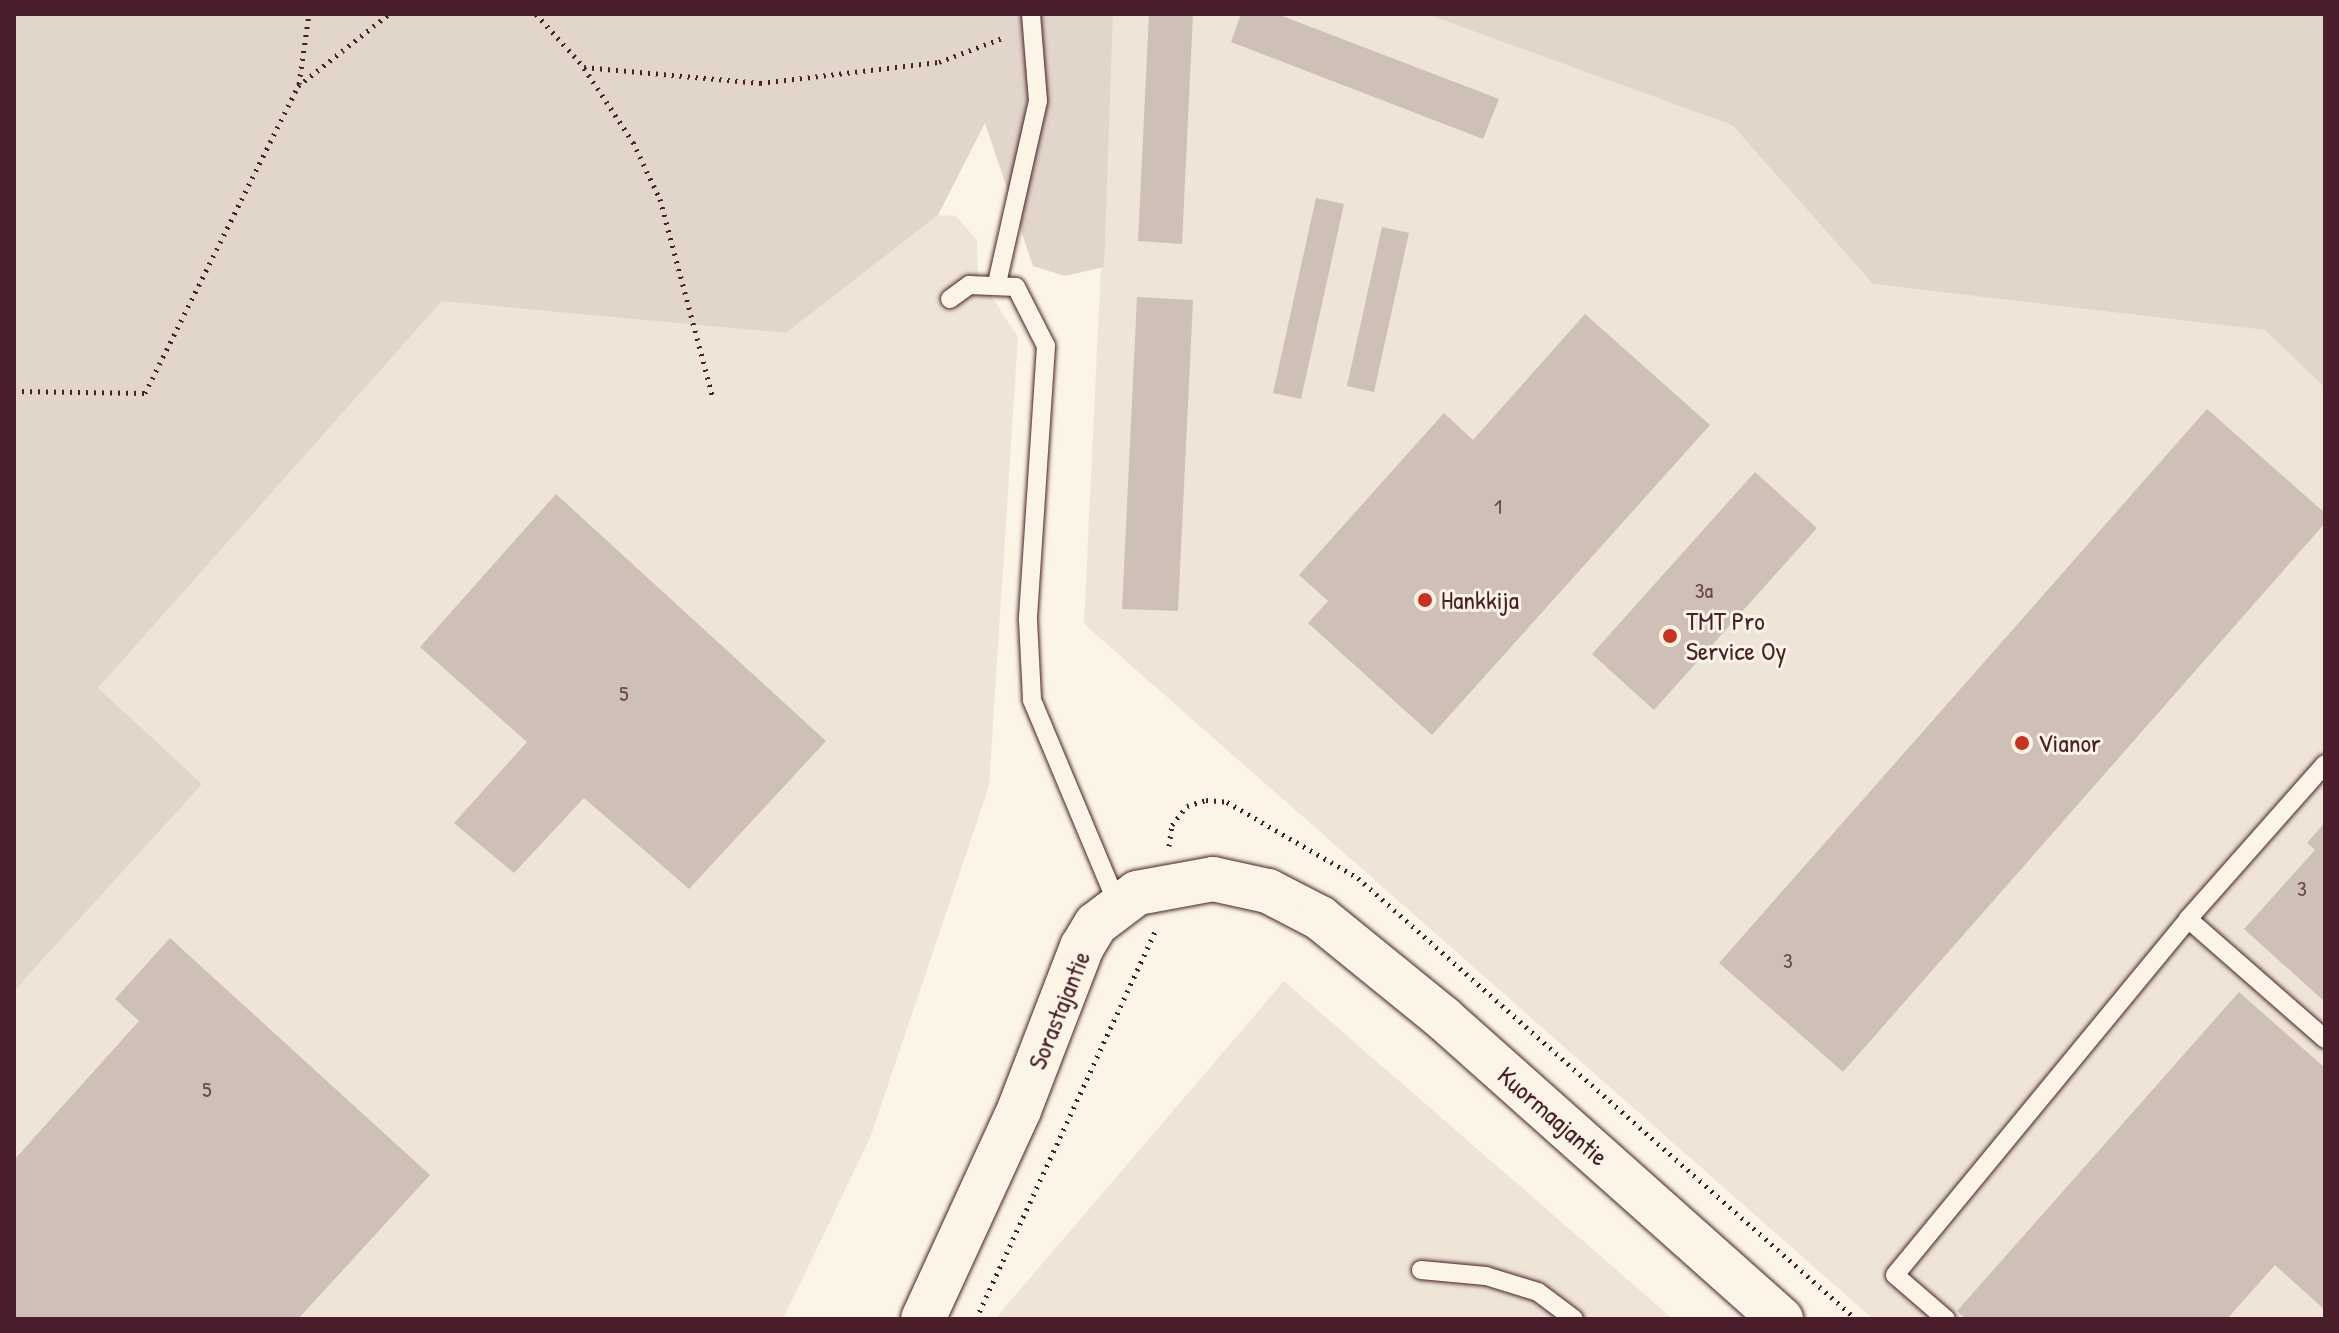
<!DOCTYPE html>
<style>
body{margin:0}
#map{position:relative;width:2339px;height:1333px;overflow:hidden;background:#fcf5e5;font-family:"Patrick Hand",sans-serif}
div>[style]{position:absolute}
.built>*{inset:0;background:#eee5d7}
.green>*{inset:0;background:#e2d5ca}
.building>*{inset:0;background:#cfc0b7}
.path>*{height:5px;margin-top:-2.5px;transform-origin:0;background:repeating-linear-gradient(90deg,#4a1f2b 0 2px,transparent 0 8px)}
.roads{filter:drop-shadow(0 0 2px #4a1f2b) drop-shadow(0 0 2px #4a1f2b)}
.service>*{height:18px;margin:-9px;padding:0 9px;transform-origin:9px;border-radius:9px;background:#fcf5e5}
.tertiary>*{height:44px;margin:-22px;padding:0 22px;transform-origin:22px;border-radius:22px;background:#fcf5e5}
.dots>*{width:22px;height:22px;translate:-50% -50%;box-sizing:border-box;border:4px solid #fcf5e5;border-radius:50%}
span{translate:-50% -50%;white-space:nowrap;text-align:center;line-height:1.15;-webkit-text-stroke:6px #fcf5e5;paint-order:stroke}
.number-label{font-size:22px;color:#6b474e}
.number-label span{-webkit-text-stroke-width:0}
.poi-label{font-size:26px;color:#4a1f2b}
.left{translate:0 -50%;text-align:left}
.street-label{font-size:26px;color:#4a1f2b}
.frame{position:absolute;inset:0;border:16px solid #4a1f2b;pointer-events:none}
</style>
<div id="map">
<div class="built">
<i style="clip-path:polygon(1113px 14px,1426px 14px,1732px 125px,1873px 284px,2265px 330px,2325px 388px,2325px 1319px,1873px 1319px,1084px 624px)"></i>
<i style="clip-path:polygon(938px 215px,956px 216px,977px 240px,978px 276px,1018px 337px,989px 786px,870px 1138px,783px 1319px,14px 1319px,14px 991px,201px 784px,97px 688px,442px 300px,786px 333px)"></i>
<i style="clip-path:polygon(1284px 981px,1673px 1319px,995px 1319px)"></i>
</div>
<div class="green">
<i style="clip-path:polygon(14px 14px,1113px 14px,1104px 267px,1065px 276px,1033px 266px,985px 123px,938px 215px,786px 333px,442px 301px,98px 688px,202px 784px,14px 991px)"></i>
<i style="clip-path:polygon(1426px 14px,2325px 14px,2325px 388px,2265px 330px,1873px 284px,1732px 125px)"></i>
</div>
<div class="building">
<i style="clip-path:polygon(1149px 14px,1193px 14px,1182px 244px,1138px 241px)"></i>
<i style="clip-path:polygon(1241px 14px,1277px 14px,1499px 99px,1483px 139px,1231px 42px)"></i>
<i style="clip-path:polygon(1316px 198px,1344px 204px,1301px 399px,1273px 393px)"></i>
<i style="clip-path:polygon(1382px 227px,1409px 233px,1374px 392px,1347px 386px)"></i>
<i style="clip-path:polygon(1137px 297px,1193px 300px,1178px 611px,1122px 609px)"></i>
<i style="clip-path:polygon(1585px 314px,1710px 425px,1432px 735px,1308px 623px,1328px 601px,1299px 575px,1444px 413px,1473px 440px)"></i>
<i style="clip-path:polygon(2207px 409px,2325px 513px,2325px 523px,1843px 1072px,1719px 963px)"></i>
<i style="clip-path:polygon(1755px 472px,1817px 528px,1654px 710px,1592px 654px)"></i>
<i style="clip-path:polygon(556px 494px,826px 741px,689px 889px,584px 798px,514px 873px,454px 823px,527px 742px,420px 647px)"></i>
<i style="clip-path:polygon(2325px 822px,2325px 1002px,2244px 929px,2315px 850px,2307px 843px)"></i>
<i style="clip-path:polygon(170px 938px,430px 1175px,298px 1319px,14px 1319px,14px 1160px,139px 1021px,115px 999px)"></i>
<i style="clip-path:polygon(2239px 992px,2325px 1068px,2325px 1310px,2275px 1265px,2227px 1319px,1966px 1319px,1957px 1311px)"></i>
</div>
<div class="path">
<i style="left:536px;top:14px;width:72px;rotate:47.8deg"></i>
<i style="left:584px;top:67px;width:177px;rotate:5.2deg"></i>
<i style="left:760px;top:83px;width:180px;rotate:-6.7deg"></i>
<i style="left:939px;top:62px;width:71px;rotate:-20.7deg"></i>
<i style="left:584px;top:68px;width:89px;rotate:56.5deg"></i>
<i style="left:633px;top:142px;width:63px;rotate:64.7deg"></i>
<i style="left:660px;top:199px;width:203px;rotate:75.1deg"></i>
<i style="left:299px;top:84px;width:71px;rotate:-81.9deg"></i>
<i style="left:14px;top:391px;width:131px;rotate:0.9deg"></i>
<i style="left:145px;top:393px;width:343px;rotate:-63.5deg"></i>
<i style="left:298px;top:86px;width:116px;rotate:-38.4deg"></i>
<i style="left:1169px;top:846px;width:21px;rotate:-82deg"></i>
<i style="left:1172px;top:825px;width:24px;rotate:-52deg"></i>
<i style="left:1187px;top:806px;width:20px;rotate:-18deg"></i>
<i style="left:1206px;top:800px;width:21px;rotate:5deg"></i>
<i style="left:1227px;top:802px;width:151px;rotate:30.1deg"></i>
<i style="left:1358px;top:878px;width:665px;rotate:41.53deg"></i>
<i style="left:976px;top:1319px;width:427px;rotate:-65.2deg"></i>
</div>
<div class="roads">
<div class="service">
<i style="left:997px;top:283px;width:187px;rotate:-77.3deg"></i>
<i style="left:1038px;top:101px;width:87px;rotate:-94.6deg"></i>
<i style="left:950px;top:299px;width:24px;rotate:-36deg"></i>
<i style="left:969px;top:285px;width:47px;rotate:2.4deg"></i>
<i style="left:1016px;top:287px;width:66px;rotate:63deg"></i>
<i style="left:1046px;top:346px;width:275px;rotate:93.8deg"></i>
<i style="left:1028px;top:620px;width:80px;rotate:87.1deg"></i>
<i style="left:1032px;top:700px;width:223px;rotate:67.3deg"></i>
<i style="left:2188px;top:919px;width:207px;rotate:-48.5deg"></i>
<i style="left:1421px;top:1270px;width:65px;rotate:5.3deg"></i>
<i style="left:1486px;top:1276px;width:54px;rotate:17.1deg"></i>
<i style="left:1538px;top:1292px;width:45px;rotate:36.9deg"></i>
<i style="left:1946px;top:1319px;width:67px;rotate:-139.2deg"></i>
<i style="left:1895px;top:1275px;width:461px;rotate:-50.5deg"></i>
<i style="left:2188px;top:919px;width:182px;rotate:41.2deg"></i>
</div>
<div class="tertiary">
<i style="left:923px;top:1319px;width:230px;rotate:-65.3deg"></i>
<i style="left:1019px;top:1110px;width:175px;rotate:-68.9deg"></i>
<i style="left:1082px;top:947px;width:27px;rotate:-59deg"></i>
<i style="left:1096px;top:924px;width:51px;rotate:-37.1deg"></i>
<i style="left:1137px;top:893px;width:77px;rotate:-10.4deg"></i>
<i style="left:1213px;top:879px;width:56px;rotate:12.3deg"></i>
<i style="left:1268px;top:891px;width:59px;rotate:27.4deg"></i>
<i style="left:1320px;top:918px;width:159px;rotate:39.1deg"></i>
<i style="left:1443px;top:1018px;width:453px;rotate:41.7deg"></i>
</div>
</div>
<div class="dots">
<i style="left:1425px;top:600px;background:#c8321e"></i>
<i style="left:1670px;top:636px;background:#c8321e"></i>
<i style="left:2022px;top:743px;background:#c8321e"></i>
</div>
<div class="number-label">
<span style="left:1498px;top:507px">1</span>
<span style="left:1704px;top:591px">3a</span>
<span style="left:624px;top:694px">5</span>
<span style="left:2302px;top:889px">3</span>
<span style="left:1788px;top:961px">3</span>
<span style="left:207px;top:1090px">5</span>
</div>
<div class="poi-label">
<span class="left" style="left:1441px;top:600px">Hankkija</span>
<span class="left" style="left:1686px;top:636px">TMT Pro<br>Service Oy</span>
<span class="left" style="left:2038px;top:743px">Vianor</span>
</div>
<div class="street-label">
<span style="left:1059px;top:1010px;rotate:-68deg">Sorastajantie</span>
<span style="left:1553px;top:1116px;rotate:41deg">Kuormaajantie</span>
</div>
<div class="frame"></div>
</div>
